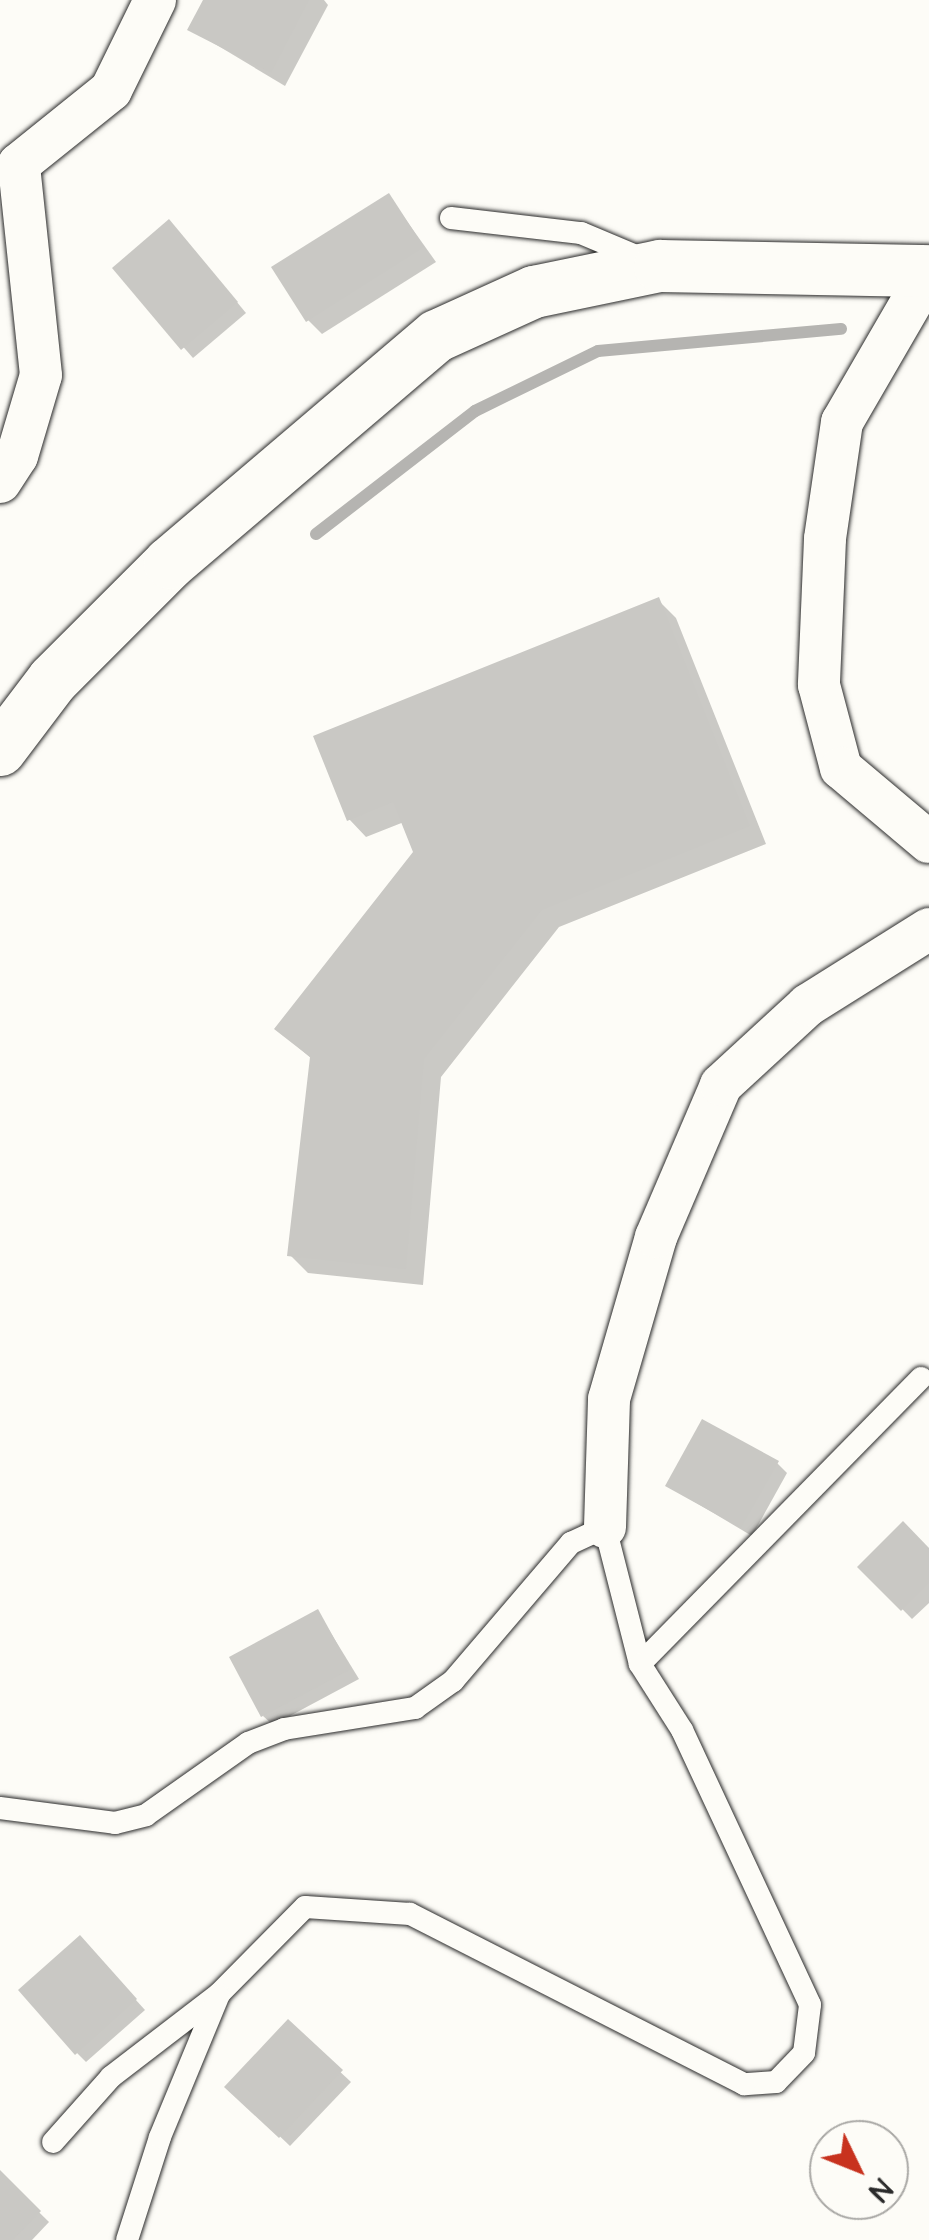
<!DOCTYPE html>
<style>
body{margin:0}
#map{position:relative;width:929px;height:2240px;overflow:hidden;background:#fdfcf7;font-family:"Architects Daughter",sans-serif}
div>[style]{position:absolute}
.shadow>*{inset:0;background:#0003}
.stream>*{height:12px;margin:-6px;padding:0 6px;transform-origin:6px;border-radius:6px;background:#b5b4b1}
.building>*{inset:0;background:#c9c8c4}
.roads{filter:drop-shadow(0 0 2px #2b2b2b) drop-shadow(0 0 2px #2b2b2b)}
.service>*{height:22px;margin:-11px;padding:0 11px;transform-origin:11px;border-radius:11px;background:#fdfcf7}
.minor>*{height:42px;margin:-21px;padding:0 21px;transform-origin:21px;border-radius:21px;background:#fdfcf7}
.tertiary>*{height:52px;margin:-26px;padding:0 26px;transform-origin:26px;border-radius:26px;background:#fdfcf7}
span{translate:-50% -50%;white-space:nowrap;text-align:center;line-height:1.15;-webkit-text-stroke:9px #fdfcf7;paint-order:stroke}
.north{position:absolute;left:809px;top:2120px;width:100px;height:100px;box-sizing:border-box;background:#fdfcf7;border:2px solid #a9a8a5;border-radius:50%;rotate:133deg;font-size:28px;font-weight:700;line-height:40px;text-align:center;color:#2b2b2b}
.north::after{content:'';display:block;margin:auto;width:35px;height:45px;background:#c8321e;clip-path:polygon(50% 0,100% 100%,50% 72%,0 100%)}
</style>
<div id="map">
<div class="shadow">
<i style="clip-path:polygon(205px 0,324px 0,328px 5px,285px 86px,190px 29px)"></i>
<i style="clip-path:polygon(389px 196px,436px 262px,322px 334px,308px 320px)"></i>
<i style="clip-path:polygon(179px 232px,246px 313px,193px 358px,115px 269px)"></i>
<i style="clip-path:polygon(658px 600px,676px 618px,766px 844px,559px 927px,441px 1077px,423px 1285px,308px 1273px,290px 1255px,312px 1059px,277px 1029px,415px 852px,404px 822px,366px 837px,349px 819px)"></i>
<i style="clip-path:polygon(777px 1463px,787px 1473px,752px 1536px,668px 1486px)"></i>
<i style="clip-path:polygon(929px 1551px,929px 1603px,912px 1619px,861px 1567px)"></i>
<i style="clip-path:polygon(318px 1612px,359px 1679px,273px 1725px,263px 1716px)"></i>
<i style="clip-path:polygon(89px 1948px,145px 2010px,86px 2062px,77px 2053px)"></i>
<i style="clip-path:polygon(288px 2023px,351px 2082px,290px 2146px,228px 2087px)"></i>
<i style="clip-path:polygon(0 2174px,49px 2222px,32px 2240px,0 2240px)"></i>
</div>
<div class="stream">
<i style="left:316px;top:534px;width:201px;rotate:-37.7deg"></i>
<i style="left:475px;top:411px;width:137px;rotate:-26deg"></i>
<i style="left:598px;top:351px;width:244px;rotate:-5.2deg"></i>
</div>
<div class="building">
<i style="clip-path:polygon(203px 0,309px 0,271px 73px,187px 30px)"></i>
<i style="clip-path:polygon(389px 193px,424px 247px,306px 322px,271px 267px)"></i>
<i style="clip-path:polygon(169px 219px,238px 302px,181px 350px,112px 268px)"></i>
<i style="clip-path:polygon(659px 597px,750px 826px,542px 910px,424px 1059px,406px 1269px,287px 1256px,310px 1057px,274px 1029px,413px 852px,393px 802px,347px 821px,313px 736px)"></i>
<i style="clip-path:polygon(702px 1419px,779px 1461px,741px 1528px,665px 1486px)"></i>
<i style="clip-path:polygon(903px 1521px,929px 1548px,929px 1583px,901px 1611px,857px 1567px)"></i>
<i style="clip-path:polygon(318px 1609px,351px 1669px,261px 1717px,229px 1657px)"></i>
<i style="clip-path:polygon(80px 1935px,137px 1999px,75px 2055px,18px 1990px)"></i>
<i style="clip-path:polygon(288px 2019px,343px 2070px,279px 2138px,224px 2087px)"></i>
<i style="clip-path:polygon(0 2170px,41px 2211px,13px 2240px,0 2240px)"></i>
</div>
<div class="roads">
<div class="service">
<i style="left:451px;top:218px;width:131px;rotate:6.6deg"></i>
<i style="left:581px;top:233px;width:67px;rotate:22.8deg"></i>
<i style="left:640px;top:1664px;width:401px;rotate:-45.5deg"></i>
<i style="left:0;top:1808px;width:116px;rotate:7.4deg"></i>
<i style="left:115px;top:1823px;width:32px;rotate:-14deg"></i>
<i style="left:146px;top:1815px;width:125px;rotate:-35.2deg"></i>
<i style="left:248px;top:1743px;width:39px;rotate:-21deg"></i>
<i style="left:284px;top:1729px;width:133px;rotate:-9.1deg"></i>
<i style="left:415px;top:1708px;width:47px;rotate:-35.4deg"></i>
<i style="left:453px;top:1681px;width:182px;rotate:-49.5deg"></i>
<i style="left:571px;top:1543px;width:38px;rotate:-25deg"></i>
<i style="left:605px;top:1527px;width:141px;rotate:75.7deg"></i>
<i style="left:640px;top:1664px;width:78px;rotate:57.5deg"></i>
<i style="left:682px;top:1730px;width:303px;rotate:65deg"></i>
<i style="left:810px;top:2005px;width:48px;rotate:97.1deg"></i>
<i style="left:804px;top:2053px;width:40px;rotate:134deg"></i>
<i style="left:776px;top:2082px;width:32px;rotate:176deg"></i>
<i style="left:744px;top:2084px;width:375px;rotate:-153deg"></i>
<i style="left:410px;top:1914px;width:105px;rotate:-176.2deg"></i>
<i style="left:305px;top:1907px;width:122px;rotate:134.7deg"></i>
<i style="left:219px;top:1994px;width:136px;rotate:142.5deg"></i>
<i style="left:111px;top:2077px;width:87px;rotate:131.7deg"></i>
<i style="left:127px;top:2240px;width:108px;rotate:-72.2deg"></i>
<i style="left:160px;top:2137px;width:152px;rotate:-67.5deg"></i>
</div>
<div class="minor">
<i style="left:929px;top:272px;width:173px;rotate:120.1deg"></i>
<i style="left:842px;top:422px;width:118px;rotate:98.3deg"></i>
<i style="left:825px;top:539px;width:146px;rotate:92.4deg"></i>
<i style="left:819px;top:685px;width:86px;rotate:75.2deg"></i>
<i style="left:841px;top:768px;width:115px;rotate:40.1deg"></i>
<i style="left:0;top:482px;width:31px;rotate:-57deg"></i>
<i style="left:17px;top:456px;width:84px;rotate:-73.5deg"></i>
<i style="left:41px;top:375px;width:212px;rotate:-96deg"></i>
<i style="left:19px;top:164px;width:118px;rotate:-38.8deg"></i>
<i style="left:111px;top:90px;width:100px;rotate:-63.9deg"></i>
<i style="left:605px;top:1527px;width:128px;rotate:-88.2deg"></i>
<i style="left:609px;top:1399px;width:169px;rotate:-73.8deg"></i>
<i style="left:656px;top:1237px;width:165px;rotate:-66.8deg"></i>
<i style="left:721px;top:1085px;width:118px;rotate:-42.6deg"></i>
<i style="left:808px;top:1005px;width:143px;rotate:-32.1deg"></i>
</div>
<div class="tertiary">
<i style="left:0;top:750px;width:88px;rotate:-52.9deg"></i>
<i style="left:53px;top:680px;width:165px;rotate:-45deg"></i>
<i style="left:170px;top:563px;width:350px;rotate:-40.4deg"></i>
<i style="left:437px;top:336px;width:107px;rotate:-24.4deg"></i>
<i style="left:534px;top:292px;width:129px;rotate:-11.7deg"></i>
<i style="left:660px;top:266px;width:269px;rotate:1.1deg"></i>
</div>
</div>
<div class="north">N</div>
</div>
